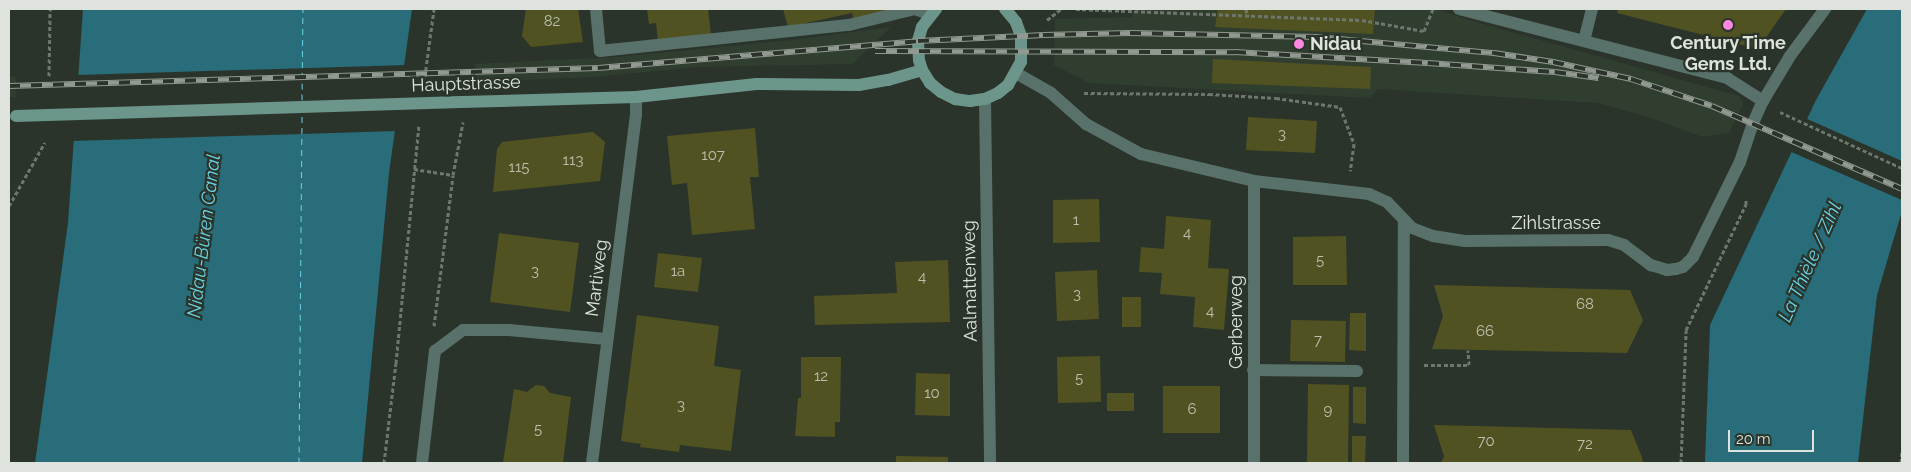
<!DOCTYPE html>
<meta charset="utf-8">
<style>
body{margin:0}
#map{position:relative;width:1911px;height:472px;overflow:hidden;background:#2a342a;font-family:Raleway,sans-serif}
div>[style]{position:absolute}
.built>*{inset:0;background:#303e2f}
.water>*{inset:0;background:#286d79}
.pier>*{inset:0;background:#2a342a}
.ferry>*{height:1px;margin-top:-0.5px;transform-origin:0;background:repeating-linear-gradient(90deg,#6ad3e6 0 6px,transparent 0 11px)}
.building>*{inset:0;background:#515221}
.path>*{height:3px;margin-top:-1.5px;transform-origin:0;background:repeating-linear-gradient(90deg,#6e776e 0 4px,transparent 0 6.5px)}
.lane>*{height:12px;margin:-6px;padding:0 6px;transform-origin:6px;border-radius:6px;background:#58716b}
.street>*{height:12px;margin:-6px;padding:0 6px;transform-origin:6px;border-radius:6px;background:#58716b}
.secondary>*{height:12px;margin:-6px;padding:0 6px;transform-origin:6px;border-radius:6px;background:#6c958b}
.rail>*{height:5.5px;margin-top:-2.75px;transform-origin:0;background:repeating-linear-gradient(90deg,#2a342a 0 11px,#919991 0 22px);box-sizing:border-box;border-block:1px solid #919991}
.secondary-bridge>*{height:12px;margin:-6px;padding:0 6px;transform-origin:6px;border-radius:6px;background:#6c958b}
.dots>*{width:14px;height:14px;translate:-50% -50%;box-sizing:border-box;border:2px solid #2a342a;border-radius:50%}
span{translate:-50% -50%;white-space:nowrap;text-align:center;line-height:1.15;-webkit-text-stroke:4.5px #2a342a;paint-order:stroke}
.number-label{font-size:15px;color:#bbc0ae}
.number-label span{-webkit-text-stroke-width:0}
.poi-label{font-size:18px;color:#dee4dd;font-weight:700}
.left{translate:0 -50%;text-align:left}
.street-label{font-size:18px;color:#dee4dd}
.water-label{font-size:19px;color:#6ad3e6;font-style:italic}
.frame{position:absolute;inset:0;border:10px solid #dee4dd;pointer-events:none}
.scale{position:absolute;left:1728px;top:430px;width:86px;height:22px;box-sizing:border-box;border:2px solid #dee4dd;border-top:0;padding-left:6px;font-size:15px;line-height:18px;white-space:nowrap;color:#dee4dd;-webkit-text-stroke:4px #2a342a;paint-order:stroke}
</style>
<div id="map">
<div class="built">
<i style="clip-path:polygon(1135px 9px,1438px 9px,1462px 18px,1739px 96px,1743px 104px,1729px 133px,1703px 137px,1645px 116px,1598px 103px,1378px 89px,1370px 98px,1089px 83px,1054px 65px,1055px 19px,1132px 17px)"></i>
<i style="clip-path:polygon(891px 27px,852px 64px,698px 67px,593px 77px,477px 82px,475px 64px,617px 57px,792px 40px)"></i>
<i style="clip-path:polygon(9px 76px,16px 77px,16px 97px,9px 97px)"></i>
</div>
<div class="water">
<i style="clip-path:polygon(83px 9px,412px 9px,389px 173px,362px 463px,35px 463px,68px 223px)"></i>
<i style="clip-path:polygon(1867px 9px,1902px 9px,1902px 211px,1877px 295px,1858px 463px,1705px 463px,1710px 325px,1816px 100px)"></i>
</div>
<div class="pier">
<i style="clip-path:polygon(407px 65px,397px 131px,72px 141px,77px 75px)"></i>
<i style="clip-path:polygon(1805px 118px,1902px 161px,1902px 200px,1789px 151px)"></i>
</div>
<div class="ferry">
<i style="left:302px;top:100px;width:91px;rotate:-89.4deg"></i>
<i style="left:299px;top:463px;width:351px;rotate:-89.5deg"></i>
</div>
<div class="building">
<i style="clip-path:polygon(526px 9px,578px 9px,583px 42px,531px 47px,522px 36px)"></i>
<i style="clip-path:polygon(647px 9px,708px 9px,711px 35px,658px 41px,656px 23px,649px 24px)"></i>
<i style="clip-path:polygon(783px 9px,894px 9px,854px 21px,852px 13px,788px 27px)"></i>
<i style="clip-path:polygon(1218px 9px,1375px 9px,1373px 34px,1215px 27px)"></i>
<i style="clip-path:polygon(1618px 9px,1786px 9px,1758px 49px,1617px 13px)"></i>
<i style="clip-path:polygon(1213px 59px,1371px 67px,1370px 89px,1212px 83px)"></i>
<i style="clip-path:polygon(1248px 117px,1317px 121px,1315px 153px,1246px 150px)"></i>
<i style="clip-path:polygon(755px 128px,759px 177px,750px 177px,755px 229px,692px 235px,687px 183px,672px 185px,667px 136px)"></i>
<i style="clip-path:polygon(593px 132px,605px 142px,600px 181px,493px 192px,497px 149px,502px 142px)"></i>
<i style="clip-path:polygon(1099px 199px,1100px 242px,1053px 243px,1053px 200px)"></i>
<i style="clip-path:polygon(1166px 216px,1211px 220px,1208px 268px,1229px 269px,1224px 330px,1193px 327px,1195px 297px,1160px 294px,1162px 273px,1139px 272px,1141px 247px,1164px 249px)"></i>
<i style="clip-path:polygon(499px 233px,579px 243px,570px 312px,490px 302px)"></i>
<i style="clip-path:polygon(1346px 236px,1347px 285px,1293px 285px,1293px 237px)"></i>
<i style="clip-path:polygon(658px 253px,702px 258px,698px 292px,654px 287px)"></i>
<i style="clip-path:polygon(948px 260px,950px 322px,815px 325px,814px 296px,897px 293px,895px 262px)"></i>
<i style="clip-path:polygon(1097px 270px,1099px 319px,1057px 321px,1055px 272px)"></i>
<i style="clip-path:polygon(1434px 285px,1630px 290px,1643px 320px,1627px 353px,1432px 349px,1443px 316px)"></i>
<i style="clip-path:polygon(1122px 297px,1141px 297px,1141px 327px,1122px 327px)"></i>
<i style="clip-path:polygon(1350px 313px,1366px 313px,1366px 351px,1349px 350px)"></i>
<i style="clip-path:polygon(637px 315px,719px 326px,714px 366px,741px 370px,731px 451px,680px 445px,679px 452px,640px 447px,641px 444px,621px 441px)"></i>
<i style="clip-path:polygon(1291px 320px,1346px 321px,1345px 362px,1290px 361px)"></i>
<i style="clip-path:polygon(1100px 356px,1101px 402px,1058px 403px,1057px 357px)"></i>
<i style="clip-path:polygon(801px 357px,841px 357px,840px 422px,835px 422px,835px 437px,795px 436px,798px 398px,801px 398px)"></i>
<i style="clip-path:polygon(916px 373px,950px 374px,950px 416px,915px 415px)"></i>
<i style="clip-path:polygon(1308px 384px,1349px 385px,1348px 463px,1307px 463px)"></i>
<i style="clip-path:polygon(536px 385px,544px 386px,550px 393px,571px 397px,563px 463px,503px 463px,514px 389px,527px 392px)"></i>
<i style="clip-path:polygon(1163px 386px,1220px 386px,1220px 433px,1163px 433px)"></i>
<i style="clip-path:polygon(1353px 387px,1366px 387px,1366px 424px,1353px 423px)"></i>
<i style="clip-path:polygon(1107px 393px,1134px 393px,1134px 411px,1107px 411px)"></i>
<i style="clip-path:polygon(1434px 425px,1631px 430px,1643px 460px,1642px 463px,1441px 463px,1444px 456px)"></i>
<i style="clip-path:polygon(1352px 436px,1366px 436px,1365px 463px,1352px 463px)"></i>
<i style="clip-path:polygon(896px 456px,948px 457px,948px 463px,896px 463px)"></i>
</div>
<div class="path">
<i style="left:1076px;top:9px;width:286px;rotate:2.2deg"></i>
<i style="left:1362px;top:20px;width:63px;rotate:10.1deg"></i>
<i style="left:1424px;top:31px;width:24px;rotate:-68deg"></i>
<i style="left:1246px;top:9px;width:6px;rotate:81deg"></i>
<i style="left:1047px;top:20px;width:18px;rotate:-38deg"></i>
<i style="left:49px;top:76px;width:67px;rotate:-89.1deg"></i>
<i style="left:424px;top:83px;width:75px;rotate:-82.3deg"></i>
<i style="left:1084px;top:93px;width:125px;rotate:0.5deg"></i>
<i style="left:1209px;top:94px;width:67px;rotate:3.4deg"></i>
<i style="left:1276px;top:98px;width:65px;rotate:8deg"></i>
<i style="left:1340px;top:107px;width:40px;rotate:69deg"></i>
<i style="left:1354px;top:144px;width:27px;rotate:98deg"></i>
<i style="left:1780px;top:112px;width:134px;rotate:24.7deg"></i>
<i style="left:414px;top:169px;width:39px;rotate:9deg"></i>
<i style="left:9px;top:206px;width:73px;rotate:-60.6deg"></i>
<i style="left:434px;top:326px;width:152px;rotate:-82.8deg"></i>
<i style="left:453px;top:175px;width:54px;rotate:-79.3deg"></i>
<i style="left:1424px;top:365px;width:45px"></i>
<i style="left:1469px;top:365px;width:15px;rotate:-94deg"></i>
<i style="left:384px;top:463px;width:101px;rotate:-83.2deg"></i>
<i style="left:396px;top:363px;width:240px;rotate:-84.5deg"></i>
<i style="left:1681px;top:463px;width:133px;rotate:-87.8deg"></i>
<i style="left:1686px;top:330px;width:140px;rotate:-64.5deg"></i>
<i style="left:1746px;top:204px;width:4px;rotate:-90deg"></i>
<i style="left:1901px;top:463px;width:13px;rotate:-86deg"></i>
</div>
<div class="lane">
<i style="left:596px;top:9px;width:42px;rotate:84.6deg"></i>
<i style="left:600px;top:51px;width:250px;rotate:-6deg"></i>
<i style="left:849px;top:25px;width:68px;rotate:-13.6deg"></i>
<i style="left:915px;top:9px;width:15px;rotate:20deg"></i>
<i style="left:1584px;top:41px;width:33px;rotate:-76deg"></i>
<i style="left:1253px;top:370px;width:104px;rotate:0.6deg"></i>
</div>
<div class="street">
<i style="left:1459px;top:9px;width:277px;rotate:14.4deg"></i>
<i style="left:1727px;top:78px;width:43px;rotate:32.6deg"></i>
<i style="left:1016px;top:73px;width:40px;rotate:29.7deg"></i>
<i style="left:1051px;top:93px;width:47px;rotate:41.5deg"></i>
<i style="left:1086px;top:124px;width:63px;rotate:28.6deg"></i>
<i style="left:1141px;top:154px;width:116px;rotate:13.4deg"></i>
<i style="left:1254px;top:181px;width:116px;rotate:6.4deg"></i>
<i style="left:1369px;top:194px;width:20px;rotate:24deg"></i>
<i style="left:1387px;top:202px;width:36px;rotate:46deg"></i>
<i style="left:1412px;top:228px;width:22px;rotate:21deg"></i>
<i style="left:1433px;top:236px;width:32px;rotate:9deg"></i>
<i style="left:1465px;top:241px;width:143px;rotate:-0.4deg"></i>
<i style="left:1608px;top:240px;width:17px;rotate:17deg"></i>
<i style="left:1624px;top:245px;width:34px;rotate:37deg"></i>
<i style="left:1651px;top:265px;width:17px;rotate:17deg"></i>
<i style="left:1667px;top:270px;width:9px;rotate:-6deg"></i>
<i style="left:1676px;top:269px;width:7px;rotate:-16deg"></i>
<i style="left:1683px;top:267px;width:14px;rotate:-45deg"></i>
<i style="left:1693px;top:257px;width:106px;rotate:-63.7deg"></i>
<i style="left:1740px;top:162px;width:41px;rotate:-71.6deg"></i>
<i style="left:1753px;top:123px;width:24px;rotate:-66deg"></i>
<i style="left:1763px;top:101px;width:52px;rotate:-59deg"></i>
<i style="left:1790px;top:56px;width:59px;rotate:-53.3deg"></i>
<i style="left:985px;top:99px;width:364px;rotate:89.2deg"></i>
<i style="left:422px;top:463px;width:113px;rotate:-83.4deg"></i>
<i style="left:435px;top:351px;width:35px;rotate:-37deg"></i>
<i style="left:463px;top:330px;width:46px"></i>
<i style="left:509px;top:330px;width:97px;rotate:5.3deg"></i>
<i style="left:592px;top:463px;width:351px;rotate:-82.8deg"></i>
<i style="left:636px;top:115px;width:18px;rotate:-90deg"></i>
<i style="left:1254px;top:463px;width:282px;rotate:-90deg"></i>
<i style="left:1403px;top:463px;width:243px;rotate:-89.8deg"></i>
</div>
<div class="secondary">
<i style="left:936px;top:9px;width:23px;rotate:128deg"></i>
<i style="left:922px;top:27px;width:15px;rotate:106deg"></i>
<i style="left:918px;top:41px;width:19px;rotate:87deg"></i>
<i style="left:919px;top:60px;width:10px;rotate:73deg"></i>
<i style="left:922px;top:70px;width:15px;rotate:58deg"></i>
<i style="left:930px;top:83px;width:14px;rotate:39deg"></i>
<i style="left:941px;top:92px;width:16px;rotate:27deg"></i>
<i style="left:955px;top:99px;width:15px;rotate:8deg"></i>
<i style="left:970px;top:101px;width:15px;rotate:-8deg"></i>
<i style="left:985px;top:99px;width:14px;rotate:-25deg"></i>
<i style="left:998px;top:93px;width:13px;rotate:-39deg"></i>
<i style="left:1008px;top:85px;width:26px;rotate:-61deg"></i>
<i style="left:1021px;top:62px;width:26px;rotate:-90deg"></i>
<i style="left:1021px;top:36px;width:15px;rotate:-110deg"></i>
<i style="left:1016px;top:22px;width:17px;rotate:-130deg"></i>
<i style="left:461px;top:102px;width:175px;rotate:-1.6deg"></i>
<i style="left:636px;top:97px;width:121px;rotate:-6.2deg"></i>
<i style="left:756px;top:84px;width:103px;rotate:0.6deg"></i>
<i style="left:859px;top:85px;width:29px;rotate:-10deg"></i>
<i style="left:888px;top:80px;width:35px;rotate:-16deg"></i>
</div>
<div class="rail">
<i style="left:875px;top:51px;width:360px;rotate:0.2deg"></i>
<i style="left:1235px;top:52px;width:193px;rotate:3.3deg"></i>
<i style="left:1428px;top:63px;width:127px;rotate:4.1deg"></i>
<i style="left:1555px;top:72px;width:44px;rotate:7.8deg"></i>
<i style="left:9px;top:86px;width:589px;rotate:-1.75deg"></i>
<i style="left:598px;top:68px;width:321px;rotate:-4.8deg"></i>
<i style="left:918px;top:41px;width:125px;rotate:-2.7deg"></i>
<i style="left:1043px;top:35px;width:87px;rotate:-1.3deg"></i>
<i style="left:1130px;top:33px;width:187px;rotate:1.2deg"></i>
<i style="left:1317px;top:37px;width:178px;rotate:5.2deg"></i>
<i style="left:1494px;top:53px;width:60px;rotate:8.7deg"></i>
<i style="left:1553px;top:62px;width:80px;rotate:12.3deg"></i>
<i style="left:1631px;top:79px;width:85px;rotate:18.4deg"></i>
<i style="left:1712px;top:106px;width:207px;rotate:23.6deg"></i>
</div>
<div class="secondary-bridge">
<i style="left:16px;top:116px;width:445px;rotate:-1.8deg"></i>
</div>
<div class="dots">
<i style="left:1728px;top:25px;background:#fd86e1"></i>
<i style="left:1299px;top:44px;background:#fd86e1"></i>
</div>
<div class="number-label">
<span style="left:552px;top:22px">82</span>
<span style="left:1282px;top:135px">3</span>
<span style="left:713px;top:156px">107</span>
<span style="left:573px;top:161px">113</span>
<span style="left:519px;top:168px">115</span>
<span style="left:1076px;top:221px">1</span>
<span style="left:1187px;top:234px">4</span>
<span style="left:1320px;top:261px">5</span>
<span style="left:535px;top:272px">3</span>
<span style="left:678px;top:272px">1a</span>
<span style="left:922px;top:278px">4</span>
<span style="left:1077px;top:295px">3</span>
<span style="left:1585px;top:305px">68</span>
<span style="left:1210px;top:312px">4</span>
<span style="left:1485px;top:332px">66</span>
<span style="left:1318px;top:341px">7</span>
<span style="left:821px;top:377px">12</span>
<span style="left:1079px;top:379px">5</span>
<span style="left:932px;top:394px">10</span>
<span style="left:681px;top:406px">3</span>
<span style="left:1192px;top:410px">6</span>
<span style="left:1328px;top:411px">9</span>
<span style="left:538px;top:430px">5</span>
<span style="left:1486px;top:442px">70</span>
<span style="left:1585px;top:445px">72</span>
</div>
<div class="poi-label">
<span class="left" style="left:1310px;top:44px">Nidau</span>
<span style="left:1728px;top:54px">Century Time<br>Gems Ltd.</span>
</div>
<div class="street-label">
<span style="left:466px;top:84px;rotate:-2deg">Hauptstrasse</span>
<span style="left:1556px;top:223px">Zihlstrasse</span>
<span style="left:597px;top:278px;rotate:-83deg">Martiweg</span>
<span style="left:970px;top:281px;rotate:-91deg">Aalmattenweg</span>
<span style="left:1236px;top:322px;rotate:-90deg">Gerberweg</span>
</div>
<div class="water-label">
<span style="left:204px;top:236px;rotate:-83deg">Nidau-Büren Canal</span>
<span style="left:1810px;top:262px;rotate:-66deg">La Thièle / Zihl</span>
</div>
<div class="frame"></div>
<div class="scale">20 m</div>
</div>
